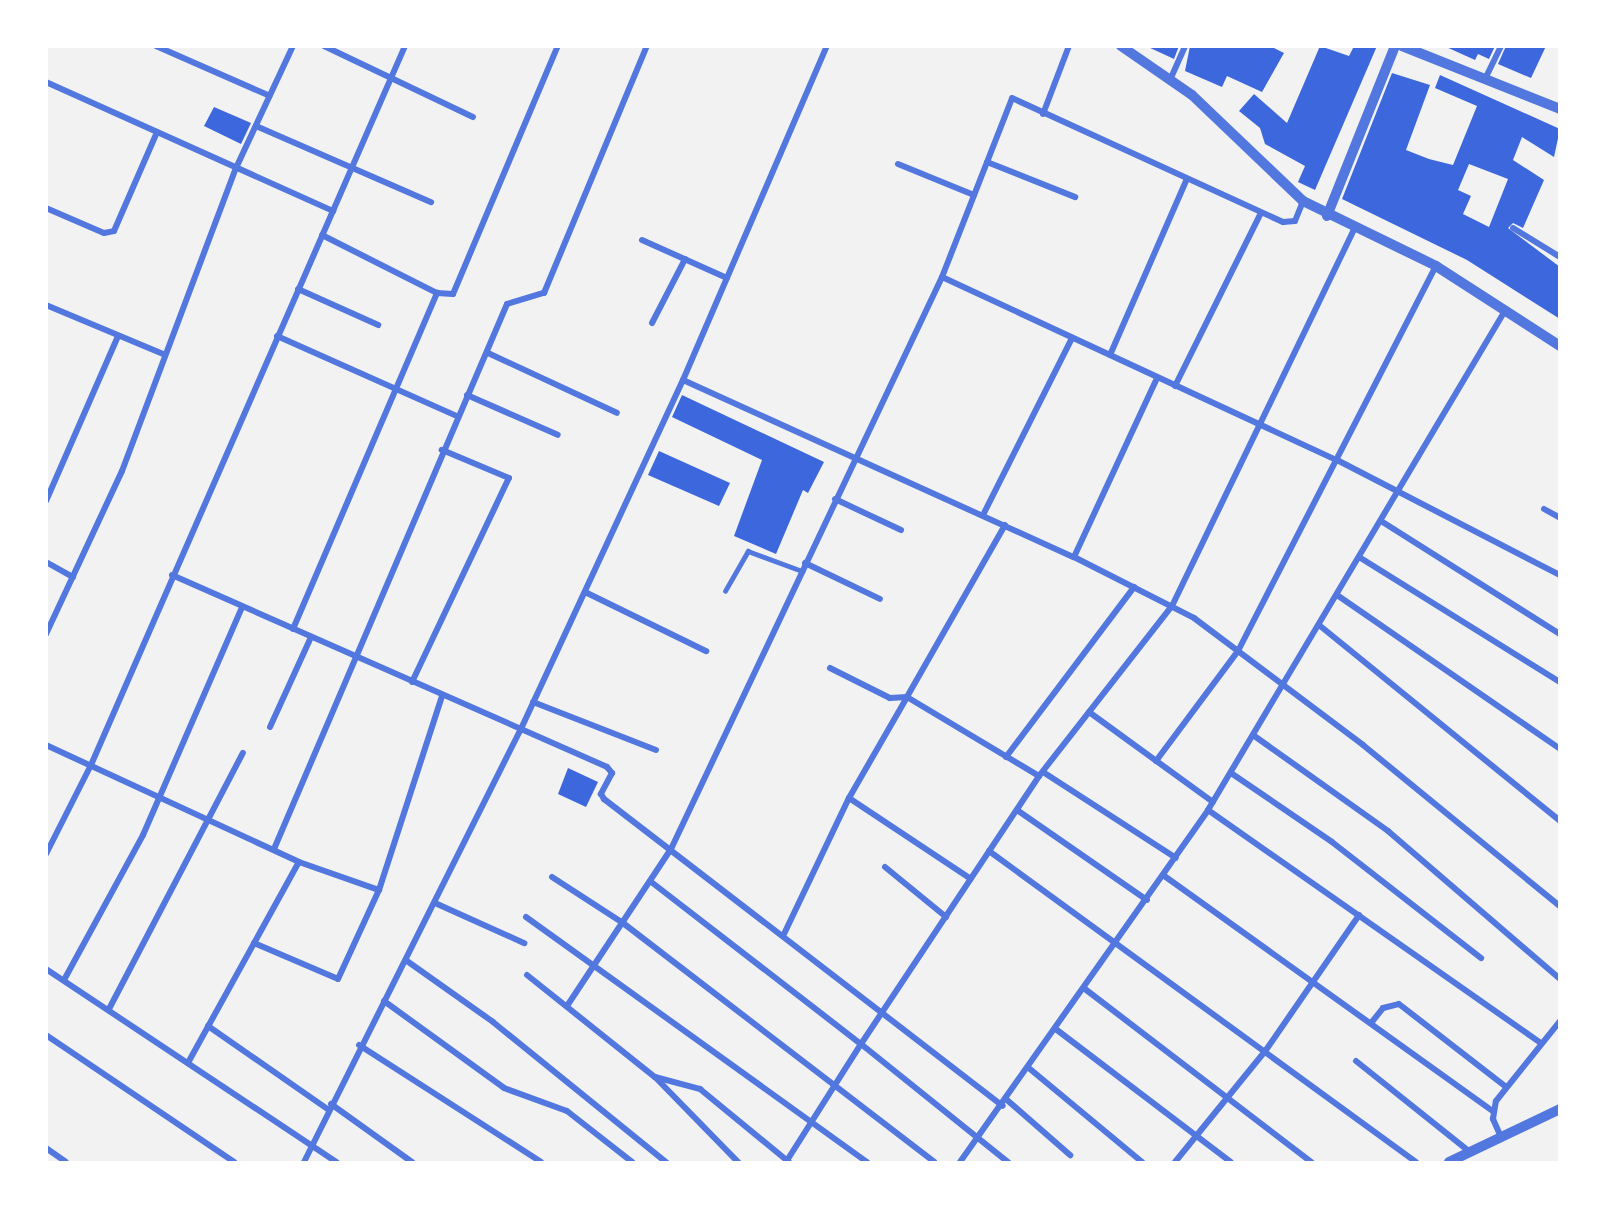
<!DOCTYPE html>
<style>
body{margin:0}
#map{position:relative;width:1606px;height:1209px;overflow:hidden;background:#f2f2f2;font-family:"IBM Plex Sans",sans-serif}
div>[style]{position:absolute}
.building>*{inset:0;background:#3d67dc}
.service>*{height:4.5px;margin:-2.25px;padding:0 2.25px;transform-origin:2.25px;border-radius:2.25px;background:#5277de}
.minor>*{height:6px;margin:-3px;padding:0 3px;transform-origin:3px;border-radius:3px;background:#5277de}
.tertiary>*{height:10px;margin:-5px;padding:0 5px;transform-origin:5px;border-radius:5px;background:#5277de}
span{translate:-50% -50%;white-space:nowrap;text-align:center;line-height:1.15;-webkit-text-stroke:5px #fff;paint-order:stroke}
.frame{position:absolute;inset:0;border:48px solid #fff;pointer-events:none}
</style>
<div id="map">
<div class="building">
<i style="clip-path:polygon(1146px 46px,1179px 46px,1174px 59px)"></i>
<i style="clip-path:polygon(1190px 46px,1270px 46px,1284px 53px,1262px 92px,1227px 76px,1222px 87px,1185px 71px)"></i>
<i style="clip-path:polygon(1320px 46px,1349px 56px,1354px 46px,1377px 46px,1315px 190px,1298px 182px,1305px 166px,1265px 144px,1260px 128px,1239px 111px,1254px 94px,1287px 123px)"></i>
<i style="clip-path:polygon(1444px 46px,1495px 46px,1489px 59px,1478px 54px,1475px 60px)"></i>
<i style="clip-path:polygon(1506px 46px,1546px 46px,1531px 78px,1498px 64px)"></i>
<i style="clip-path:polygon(evenodd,1392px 73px,1430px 85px,1406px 150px,1429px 159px,1453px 165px,1477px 106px,1435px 88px,1440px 75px,1560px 129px,1554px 157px,1522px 137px,1513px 160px,1544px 180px,1523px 228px,1513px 223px,1508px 228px,1560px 267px,1560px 319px,1467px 260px,1342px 199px,1392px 73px,1469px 164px,1508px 179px,1489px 227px,1463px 214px,1471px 196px,1458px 190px,1469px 164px)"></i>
<i style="clip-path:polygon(214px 107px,251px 123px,241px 144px,204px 126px)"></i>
<i style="clip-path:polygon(682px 395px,824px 462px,808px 493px,803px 490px,776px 554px,734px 536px,762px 460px,672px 417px)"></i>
<i style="clip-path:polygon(659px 451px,730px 483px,719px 506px,648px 475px)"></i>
<i style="clip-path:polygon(568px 768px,598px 782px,586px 807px,558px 794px)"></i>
</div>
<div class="service">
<i style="left:725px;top:591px;width:46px;rotate:-60.1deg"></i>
<i style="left:748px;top:551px;width:58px;rotate:20.3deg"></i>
</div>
<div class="minor">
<i style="left:156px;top:46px;width:124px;rotate:23.7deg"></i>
<i style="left:324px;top:46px;width:165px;rotate:25.5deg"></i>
<i style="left:1485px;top:79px;width:37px;rotate:-64deg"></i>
<i style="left:1170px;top:80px;width:37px;rotate:-66deg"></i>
<i style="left:46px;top:82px;width:315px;rotate:24.2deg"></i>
<i style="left:1043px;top:114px;width:73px;rotate:-69.1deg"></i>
<i style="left:256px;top:126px;width:191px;rotate:23.5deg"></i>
<i style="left:987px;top:162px;width:95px;rotate:21.7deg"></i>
<i style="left:898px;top:164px;width:82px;rotate:22.2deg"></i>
<i style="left:46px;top:208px;width:63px;rotate:23.3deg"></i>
<i style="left:104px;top:233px;width:10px;rotate:-11deg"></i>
<i style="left:114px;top:231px;width:108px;rotate:-66.5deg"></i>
<i style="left:1513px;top:228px;width:55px;rotate:31.7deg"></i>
<i style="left:322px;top:235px;width:129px;rotate:26.8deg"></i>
<i style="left:642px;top:240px;width:93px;rotate:24.1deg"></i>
<i style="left:942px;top:277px;width:435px;rotate:24.9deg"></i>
<i style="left:1337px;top:460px;width:251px;rotate:27.3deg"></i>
<i style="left:298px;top:289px;width:88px;rotate:24.2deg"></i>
<i style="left:46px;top:305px;width:127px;rotate:22.7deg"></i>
<i style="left:652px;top:323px;width:72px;rotate:-62.7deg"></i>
<i style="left:277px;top:336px;width:197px;rotate:24deg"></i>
<i style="left:488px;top:353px;width:142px;rotate:24.9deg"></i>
<i style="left:1110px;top:355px;width:192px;rotate:-66.4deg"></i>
<i style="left:683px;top:380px;width:429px;rotate:24.4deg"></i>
<i style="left:1074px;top:557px;width:135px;rotate:26.9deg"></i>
<i style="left:1194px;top:618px;width:211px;rotate:36.9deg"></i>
<i style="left:1363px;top:745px;width:254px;rotate:39.3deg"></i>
<i style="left:1175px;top:386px;width:193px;rotate:-63.6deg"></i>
<i style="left:467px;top:395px;width:99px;rotate:23.7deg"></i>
<i style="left:835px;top:499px;width:73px;rotate:25.2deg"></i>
<i style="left:46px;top:501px;width:180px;rotate:-66.4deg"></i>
<i style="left:1544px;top:509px;width:18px;rotate:29deg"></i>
<i style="left:983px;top:515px;width:198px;rotate:-63.3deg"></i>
<i style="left:1381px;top:521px;width:212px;rotate:32.3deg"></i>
<i style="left:1005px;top:525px;width:198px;rotate:119.7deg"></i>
<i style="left:907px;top:697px;width:154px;rotate:30.9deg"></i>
<i style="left:1074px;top:557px;width:197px;rotate:-65.1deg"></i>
<i style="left:1359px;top:557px;width:237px;rotate:31.9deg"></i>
<i style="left:46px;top:562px;width:31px;rotate:29deg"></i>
<i style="left:805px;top:563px;width:83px;rotate:25.6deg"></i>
<i style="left:172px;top:575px;width:475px;rotate:23.8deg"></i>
<i style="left:607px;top:767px;width:8px;rotate:50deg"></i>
<i style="left:612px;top:773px;width:24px;rotate:118deg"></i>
<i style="left:601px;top:794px;width:6px;rotate:59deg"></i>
<i style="left:604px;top:799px;width:503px;rotate:37.58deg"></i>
<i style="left:585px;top:592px;width:135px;rotate:26deg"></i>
<i style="left:1337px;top:595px;width:271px;rotate:34.6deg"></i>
<i style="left:1319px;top:625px;width:311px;rotate:39.1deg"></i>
<i style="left:293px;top:629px;width:366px;rotate:-66.8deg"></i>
<i style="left:437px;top:293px;width:16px;rotate:4deg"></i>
<i style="left:453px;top:294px;width:269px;rotate:-67.1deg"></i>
<i style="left:46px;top:634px;width:180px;rotate:-65deg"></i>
<i style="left:122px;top:471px;width:324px;rotate:-69.4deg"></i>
<i style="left:236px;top:168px;width:135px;rotate:-65deg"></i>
<i style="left:830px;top:668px;width:67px;rotate:26.6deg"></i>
<i style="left:890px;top:698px;width:17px;rotate:-3deg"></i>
<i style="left:412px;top:682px;width:226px;rotate:-64.6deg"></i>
<i style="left:509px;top:478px;width:73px;rotate:-157.3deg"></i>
<i style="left:533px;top:702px;width:132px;rotate:21.3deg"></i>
<i style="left:1089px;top:712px;width:153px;rotate:36deg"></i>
<i style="left:270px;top:727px;width:99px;rotate:-65.5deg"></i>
<i style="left:1253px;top:735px;width:166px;rotate:35.4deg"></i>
<i style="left:1388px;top:831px;width:227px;rotate:40.7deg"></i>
<i style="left:46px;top:745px;width:279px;rotate:24.8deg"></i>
<i style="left:299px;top:862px;width:85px;rotate:19.3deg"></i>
<i style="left:379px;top:890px;width:204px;rotate:-72deg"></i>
<i style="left:1006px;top:757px;width:213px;rotate:-53deg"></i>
<i style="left:1156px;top:761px;width:137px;rotate:-53.3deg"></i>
<i style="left:1238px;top:651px;width:433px;rotate:-62.8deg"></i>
<i style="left:1043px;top:772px;width:158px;rotate:32.9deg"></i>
<i style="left:1231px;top:773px;width:122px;rotate:34.3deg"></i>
<i style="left:1332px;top:842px;width:189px;rotate:37.9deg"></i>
<i style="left:849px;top:798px;width:146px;rotate:33.6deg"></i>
<i style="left:1017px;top:810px;width:158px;rotate:34.7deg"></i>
<i style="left:1208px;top:810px;width:406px;rotate:35deg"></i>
<i style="left:274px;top:849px;width:593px;rotate:-66.85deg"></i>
<i style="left:507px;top:304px;width:39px;rotate:-17deg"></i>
<i style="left:544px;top:293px;width:268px;rotate:-67.4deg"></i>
<i style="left:989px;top:851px;width:528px;rotate:36.07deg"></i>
<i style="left:46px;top:854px;width:100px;rotate:-63.2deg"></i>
<i style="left:91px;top:765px;width:785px;rotate:-66.41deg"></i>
<i style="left:885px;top:867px;width:79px;rotate:39.3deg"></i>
<i style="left:1163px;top:875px;width:406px;rotate:35.6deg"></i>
<i style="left:552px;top:877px;width:85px;rotate:32.9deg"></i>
<i style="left:623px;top:923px;width:392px;rotate:37.5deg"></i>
<i style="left:650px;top:881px;width:267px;rotate:37.7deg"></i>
<i style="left:861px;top:1044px;width:322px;rotate:-56.4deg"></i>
<i style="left:1039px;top:776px;width:216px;rotate:-52deg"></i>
<i style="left:1172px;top:606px;width:418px;rotate:-64.2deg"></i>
<i style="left:435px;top:903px;width:98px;rotate:24.2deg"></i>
<i style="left:526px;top:917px;width:420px;rotate:35.7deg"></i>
<i style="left:784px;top:934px;width:151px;rotate:-64.5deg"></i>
<i style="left:849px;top:798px;width:116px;rotate:-60.1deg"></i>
<i style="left:254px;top:943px;width:91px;rotate:23.2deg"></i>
<i style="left:338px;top:979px;width:98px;rotate:-65.3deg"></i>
<i style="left:407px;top:961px;width:105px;rotate:35.3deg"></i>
<i style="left:493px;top:1022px;width:223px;rotate:39deg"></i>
<i style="left:46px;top:969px;width:349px;rotate:33.6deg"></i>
<i style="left:527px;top:975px;width:164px;rotate:38.6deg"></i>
<i style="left:655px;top:1077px;width:119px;rotate:45.7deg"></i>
<i style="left:64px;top:980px;width:165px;rotate:-61.4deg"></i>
<i style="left:143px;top:835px;width:249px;rotate:-66.5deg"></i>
<i style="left:1085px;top:989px;width:285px;rotate:37.4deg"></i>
<i style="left:384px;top:1001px;width:148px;rotate:35.9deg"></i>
<i style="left:504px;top:1088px;width:67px;rotate:20.1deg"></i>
<i style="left:567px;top:1111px;width:83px;rotate:38.1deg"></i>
<i style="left:567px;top:1006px;width:188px;rotate:-56.5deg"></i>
<i style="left:671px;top:849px;width:633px;rotate:-64.65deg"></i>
<i style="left:942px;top:277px;width:192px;rotate:-68.6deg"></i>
<i style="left:1012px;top:98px;width:298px;rotate:24.6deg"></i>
<i style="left:1283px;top:222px;width:12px;rotate:-5deg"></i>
<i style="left:1295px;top:221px;width:22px;rotate:-68deg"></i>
<i style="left:109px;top:1009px;width:289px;rotate:-62.4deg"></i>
<i style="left:1371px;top:1023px;width:19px;rotate:-51deg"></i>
<i style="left:1383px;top:1008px;width:16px;rotate:-14deg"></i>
<i style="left:1399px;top:1004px;width:135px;rotate:37.8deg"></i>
<i style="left:208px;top:1026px;width:147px;rotate:34.8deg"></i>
<i style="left:1057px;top:1030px;width:218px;rotate:37.2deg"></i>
<i style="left:46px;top:1035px;width:227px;rotate:34deg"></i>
<i style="left:359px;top:1045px;width:216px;rotate:32.7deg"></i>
<i style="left:189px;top:1061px;width:227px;rotate:-61.1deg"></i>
<i style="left:1356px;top:1061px;width:146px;rotate:38.6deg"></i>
<i style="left:1030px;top:1069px;width:146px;rotate:39.7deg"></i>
<i style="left:655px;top:1077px;width:47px;rotate:14.9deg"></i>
<i style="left:700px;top:1089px;width:115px;rotate:39.4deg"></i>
<i style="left:1007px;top:1100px;width:84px;rotate:41.1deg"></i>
<i style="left:331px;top:1104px;width:100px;rotate:35.6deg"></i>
<i style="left:1501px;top:1137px;width:20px;rotate:-114deg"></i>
<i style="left:1493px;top:1119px;width:18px;rotate:-81deg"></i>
<i style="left:1496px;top:1101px;width:102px;rotate:-51.3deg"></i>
<i style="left:46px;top:1148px;width:24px;rotate:35deg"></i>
<i style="left:304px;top:1162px;width:482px;rotate:-63.4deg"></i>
<i style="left:520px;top:731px;width:387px;rotate:-65.1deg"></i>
<i style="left:683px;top:380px;width:364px;rotate:-66.7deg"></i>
<i style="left:786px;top:1162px;width:140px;rotate:-57.6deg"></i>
<i style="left:861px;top:1044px;width:189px;rotate:38.8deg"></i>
<i style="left:960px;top:1162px;width:431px;rotate:-54.8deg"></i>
<i style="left:1208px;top:810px;width:583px;rotate:-59.26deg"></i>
<i style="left:1175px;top:1162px;width:144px;rotate:-50.9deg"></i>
<i style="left:1266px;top:1050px;width:164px;rotate:-55.4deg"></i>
</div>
<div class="tertiary">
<i style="left:1121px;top:46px;width:86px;rotate:34.6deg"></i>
<i style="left:1192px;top:95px;width:153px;rotate:43.7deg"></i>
<i style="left:1303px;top:201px;width:148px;rotate:26deg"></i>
<i style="left:1436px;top:266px;width:148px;rotate:32.8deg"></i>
<i style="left:1402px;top:46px;width:170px;rotate:21.7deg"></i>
<i style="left:1327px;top:216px;width:183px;rotate:-68.2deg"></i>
<i style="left:1449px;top:1162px;width:123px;rotate:-25.5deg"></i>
</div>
<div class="frame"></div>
</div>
